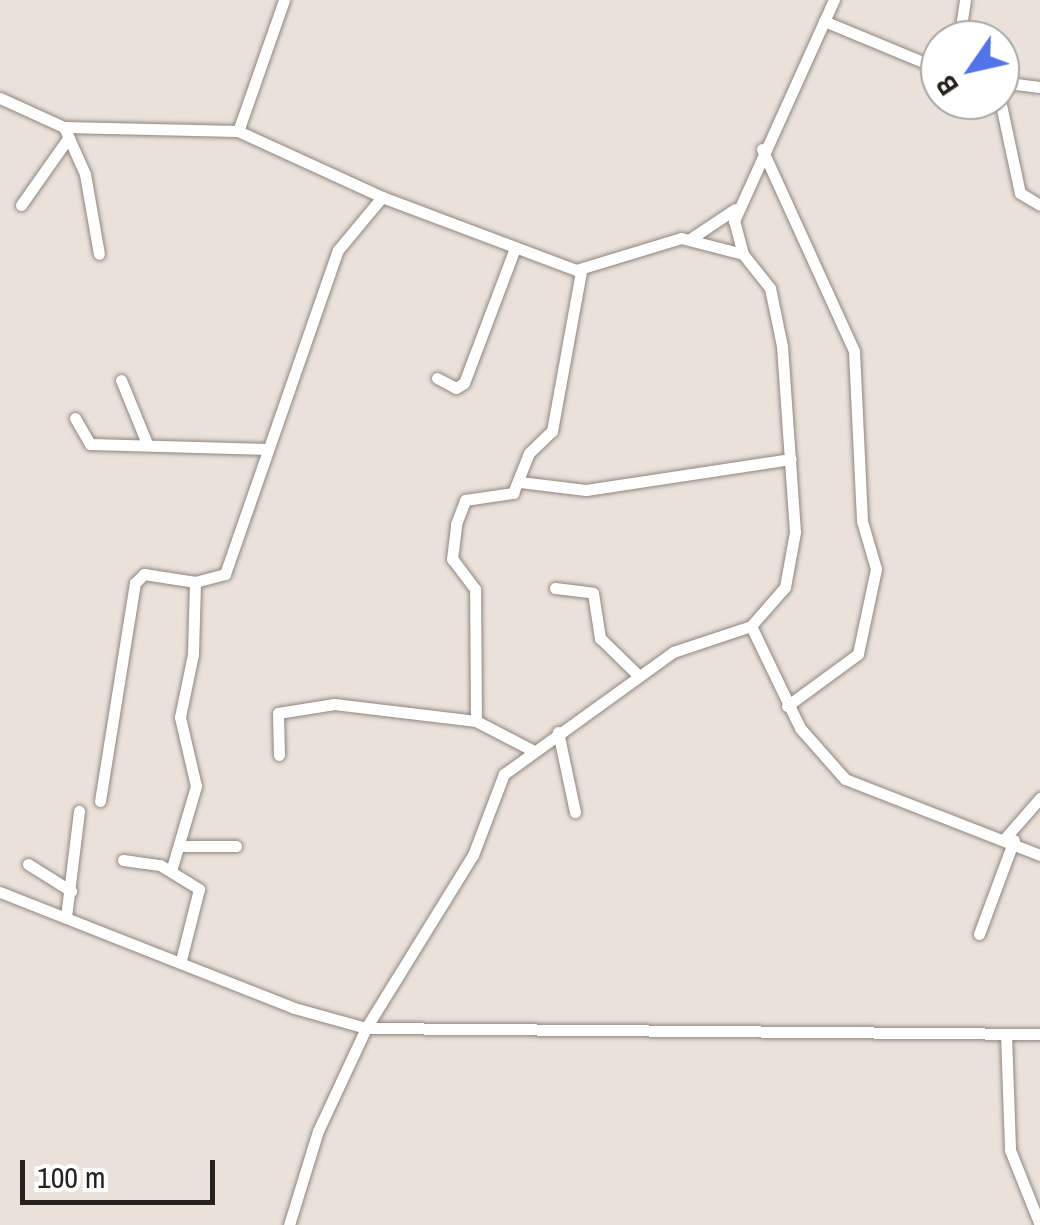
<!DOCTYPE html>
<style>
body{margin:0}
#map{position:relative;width:1040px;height:1225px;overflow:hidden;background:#eae1da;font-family:"Archivo Narrow",sans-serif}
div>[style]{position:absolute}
.roads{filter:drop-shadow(0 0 2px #8f867f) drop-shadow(0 0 2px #8f867f)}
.minor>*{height:11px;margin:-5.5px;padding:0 5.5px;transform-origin:5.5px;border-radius:5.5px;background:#fff}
span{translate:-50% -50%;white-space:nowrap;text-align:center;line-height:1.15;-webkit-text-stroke:9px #fff;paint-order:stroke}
.north{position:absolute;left:920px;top:20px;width:100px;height:100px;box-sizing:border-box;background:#fff;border:2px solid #a7a6a5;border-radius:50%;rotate:236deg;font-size:28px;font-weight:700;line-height:40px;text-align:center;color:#24211e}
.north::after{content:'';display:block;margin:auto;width:35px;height:45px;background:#5373e8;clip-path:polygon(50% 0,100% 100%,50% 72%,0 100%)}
.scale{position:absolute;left:20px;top:1160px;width:195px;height:45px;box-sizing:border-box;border:5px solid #24211e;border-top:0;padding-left:12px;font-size:30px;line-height:35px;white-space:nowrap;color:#24211e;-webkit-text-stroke:8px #fff;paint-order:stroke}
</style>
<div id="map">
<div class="roads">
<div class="minor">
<i style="left:284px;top:0;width:139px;rotate:109.3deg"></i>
<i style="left:238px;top:131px;width:158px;rotate:24.6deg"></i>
<i style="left:824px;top:21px;width:126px;rotate:22.5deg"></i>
<i style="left:959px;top:40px;width:40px;rotate:-81.5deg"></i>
<i style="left:1000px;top:82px;width:40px;rotate:7.1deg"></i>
<i style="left:0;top:98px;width:70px;rotate:24.4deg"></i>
<i style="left:64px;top:127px;width:174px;rotate:1.3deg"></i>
<i style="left:1000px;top:100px;width:95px;rotate:77.9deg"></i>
<i style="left:1020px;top:193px;width:23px;rotate:31deg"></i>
<i style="left:64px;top:127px;width:51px;rotate:65.9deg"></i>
<i style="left:85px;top:174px;width:81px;rotate:80.1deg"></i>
<i style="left:762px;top:149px;width:222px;rotate:65.5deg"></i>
<i style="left:854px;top:351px;width:170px;rotate:87.3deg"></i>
<i style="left:862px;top:521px;width:50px;rotate:73.7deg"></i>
<i style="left:876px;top:569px;width:87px;rotate:102deg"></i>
<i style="left:858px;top:654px;width:88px;rotate:143.8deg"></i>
<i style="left:21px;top:205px;width:83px;rotate:-54.8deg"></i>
<i style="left:690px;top:239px;width:54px;rotate:-33.7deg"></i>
<i style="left:437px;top:378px;width:21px;rotate:28deg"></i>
<i style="left:456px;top:388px;width:9px;rotate:-32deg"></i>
<i style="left:464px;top:383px;width:144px;rotate:-69.3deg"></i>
<i style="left:121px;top:380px;width:66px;rotate:67.7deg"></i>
<i style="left:75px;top:418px;width:30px;rotate:60deg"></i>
<i style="left:90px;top:444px;width:178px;rotate:1.6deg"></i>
<i style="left:520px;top:482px;width:66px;rotate:6.9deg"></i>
<i style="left:586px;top:490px;width:207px;rotate:-8.6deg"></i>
<i style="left:555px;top:588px;width:38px;rotate:7deg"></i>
<i style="left:593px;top:593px;width:46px;rotate:81.2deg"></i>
<i style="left:600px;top:638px;width:54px;rotate:44.3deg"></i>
<i style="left:751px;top:626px;width:113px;rotate:64.3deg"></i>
<i style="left:800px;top:728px;width:68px;rotate:48.6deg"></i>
<i style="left:845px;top:779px;width:209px;rotate:21.3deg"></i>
<i style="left:476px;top:721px;width:132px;rotate:-90.4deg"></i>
<i style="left:475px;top:589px;width:38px;rotate:-127deg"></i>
<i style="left:452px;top:559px;width:35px;rotate:-83deg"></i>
<i style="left:456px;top:524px;width:26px;rotate:-69deg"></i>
<i style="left:465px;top:500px;width:49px;rotate:-8.3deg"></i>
<i style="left:513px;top:493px;width:43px;rotate:-68.2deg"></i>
<i style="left:529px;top:453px;width:32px;rotate:-44deg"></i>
<i style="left:552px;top:431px;width:163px;rotate:-79.7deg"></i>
<i style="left:558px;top:732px;width:82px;rotate:78deg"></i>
<i style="left:279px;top:755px;width:42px;rotate:-91.4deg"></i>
<i style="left:278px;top:713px;width:57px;rotate:-9.1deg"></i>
<i style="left:334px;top:704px;width:143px;rotate:6.8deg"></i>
<i style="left:476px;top:721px;width:63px;rotate:27.4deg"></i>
<i style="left:100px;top:801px;width:221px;rotate:-80.9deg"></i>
<i style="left:135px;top:583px;width:13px;rotate:-45deg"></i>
<i style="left:144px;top:574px;width:52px;rotate:8.9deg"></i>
<i style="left:195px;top:582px;width:31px;rotate:-15deg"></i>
<i style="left:225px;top:574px;width:343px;rotate:-70.8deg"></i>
<i style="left:338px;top:250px;width:69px;rotate:-50.3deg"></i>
<i style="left:382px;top:197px;width:207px;rotate:20.6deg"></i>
<i style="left:576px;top:270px;width:110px;rotate:-16.9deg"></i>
<i style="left:681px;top:238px;width:64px;rotate:14.5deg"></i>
<i style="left:1006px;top:837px;width:52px;rotate:-48.9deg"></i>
<i style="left:179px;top:846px;width:57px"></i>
<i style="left:123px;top:860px;width:37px;rotate:8deg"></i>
<i style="left:160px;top:865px;width:46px;rotate:31.6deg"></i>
<i style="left:199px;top:889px;width:73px;rotate:104.2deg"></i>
<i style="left:28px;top:864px;width:51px;rotate:32.1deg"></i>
<i style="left:171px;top:871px;width:89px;rotate:-73.6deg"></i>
<i style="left:196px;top:786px;width:71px;rotate:-103.1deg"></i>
<i style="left:180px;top:717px;width:64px;rotate:-78.3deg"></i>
<i style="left:193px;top:654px;width:72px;rotate:-88.4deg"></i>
<i style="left:0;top:892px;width:316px;rotate:21.5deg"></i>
<i style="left:294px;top:1008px;width:75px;rotate:15.5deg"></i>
<i style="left:366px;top:1028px;width:674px;rotate:0.51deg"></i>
<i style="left:66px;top:917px;width:107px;rotate:-83deg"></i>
<i style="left:979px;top:934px;width:100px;rotate:-69.6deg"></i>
<i style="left:1006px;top:1034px;width:116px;rotate:88deg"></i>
<i style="left:1010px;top:1150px;width:81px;rotate:68.2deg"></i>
<i style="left:289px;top:1225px;width:98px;rotate:-72.9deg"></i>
<i style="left:318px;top:1131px;width:114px;rotate:-65deg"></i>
<i style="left:366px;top:1028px;width:203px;rotate:-58.3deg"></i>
<i style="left:473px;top:855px;width:87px;rotate:-69.1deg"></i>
<i style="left:504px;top:774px;width:208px;rotate:-35.8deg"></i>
<i style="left:673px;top:652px;width:82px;rotate:-18.4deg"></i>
<i style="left:751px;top:626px;width:52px;rotate:-48.9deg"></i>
<i style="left:785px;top:587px;width:56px;rotate:-79.7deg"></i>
<i style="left:795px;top:532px;width:186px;rotate:-94deg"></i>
<i style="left:782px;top:346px;width:59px;rotate:-101.7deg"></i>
<i style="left:770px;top:288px;width:43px;rotate:-128.5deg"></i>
<i style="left:743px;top:254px;width:34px;rotate:-105deg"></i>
<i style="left:734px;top:221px;width:243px;rotate:-65.7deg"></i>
</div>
</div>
<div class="north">B</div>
<div class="scale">100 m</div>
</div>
